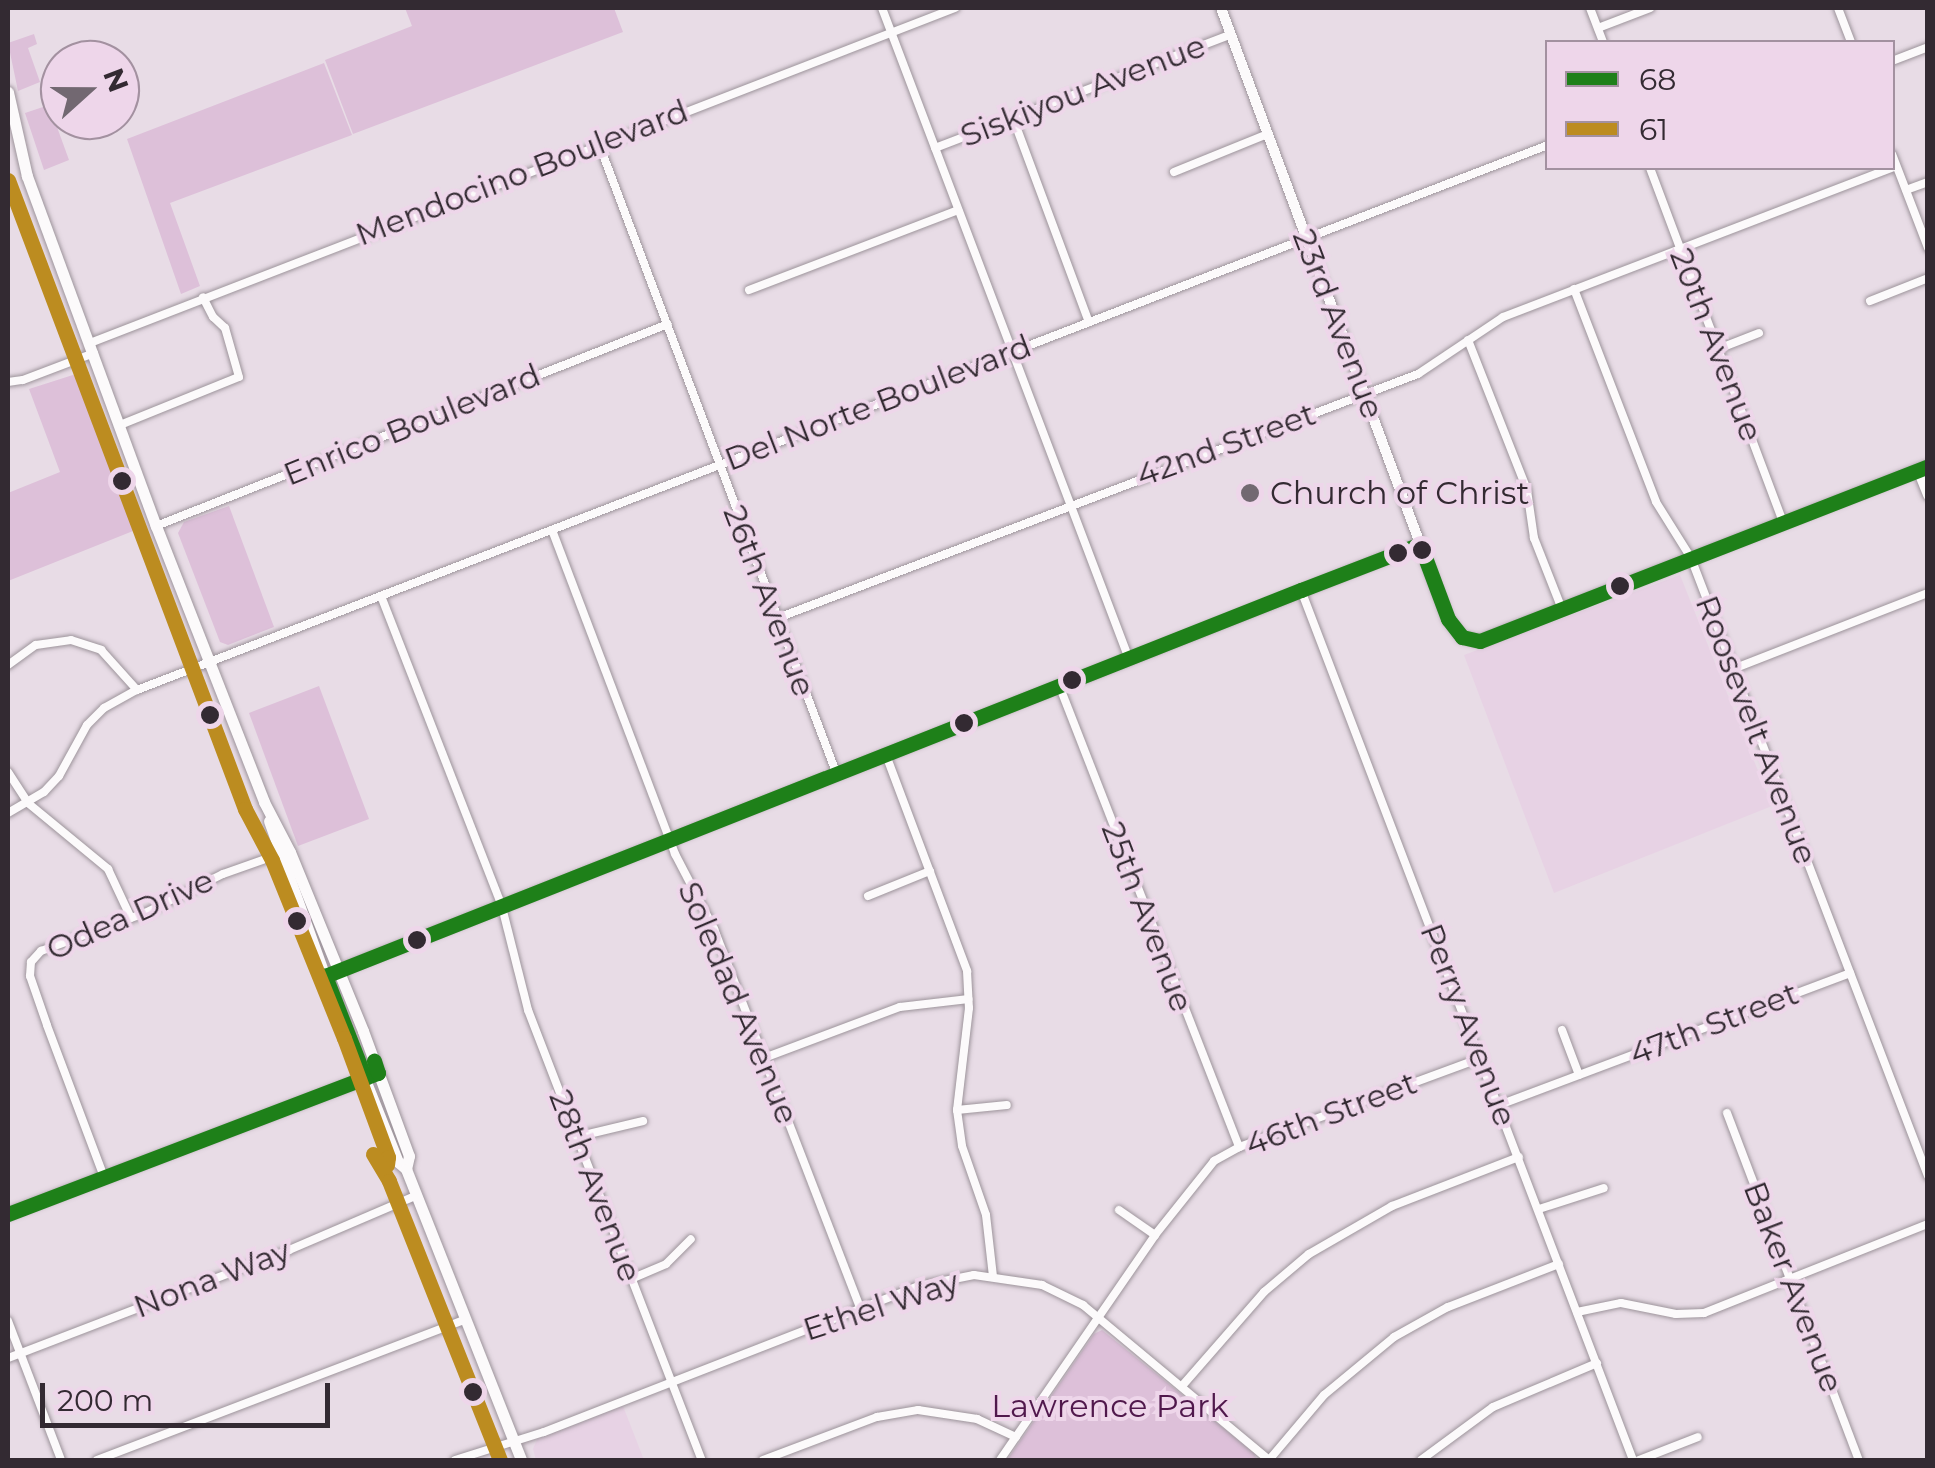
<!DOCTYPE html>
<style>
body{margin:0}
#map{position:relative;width:1935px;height:1468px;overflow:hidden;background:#e8dce6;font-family:Montserrat,sans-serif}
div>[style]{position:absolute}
.built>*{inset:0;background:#e7d2e4}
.green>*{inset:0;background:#ddc0d9}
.roads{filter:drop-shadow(0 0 2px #9d949b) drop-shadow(0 0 2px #9d949b)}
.minor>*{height:8px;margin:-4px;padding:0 4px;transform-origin:4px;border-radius:4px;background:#fcfafb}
.tertiary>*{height:10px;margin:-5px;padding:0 5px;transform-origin:5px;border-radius:5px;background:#fcfafb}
.secondary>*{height:11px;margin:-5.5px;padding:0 5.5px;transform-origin:5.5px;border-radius:5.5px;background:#fcfafb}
.bus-1>*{height:15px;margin:-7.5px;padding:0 7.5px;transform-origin:7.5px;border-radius:7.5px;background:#1e8019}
.bus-2>*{height:15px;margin:-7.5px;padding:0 7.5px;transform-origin:7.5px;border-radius:7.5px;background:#bc8c20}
.dots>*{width:28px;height:28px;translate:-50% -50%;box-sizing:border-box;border:5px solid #eed6ea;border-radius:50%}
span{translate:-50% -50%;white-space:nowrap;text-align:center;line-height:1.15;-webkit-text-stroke:8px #eed6ea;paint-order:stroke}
.street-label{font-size:32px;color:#332a32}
.poi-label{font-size:32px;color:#332a32}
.left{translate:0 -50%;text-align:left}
.park-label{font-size:32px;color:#50184c}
.frame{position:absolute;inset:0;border:10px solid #332a32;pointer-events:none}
.legend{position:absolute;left:1545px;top:40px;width:350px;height:130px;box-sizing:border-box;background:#eed6ea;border:2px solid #a391a0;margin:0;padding:12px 18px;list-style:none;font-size:30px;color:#332a32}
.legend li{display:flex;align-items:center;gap:20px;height:50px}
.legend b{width:50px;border:2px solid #a391a0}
.north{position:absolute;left:40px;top:40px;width:100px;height:100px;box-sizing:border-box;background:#eed6ea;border:2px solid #a391a0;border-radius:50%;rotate:69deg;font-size:28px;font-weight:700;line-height:40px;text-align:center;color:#332a32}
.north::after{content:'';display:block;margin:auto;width:35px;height:45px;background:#726871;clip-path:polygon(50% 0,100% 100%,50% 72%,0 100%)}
.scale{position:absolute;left:40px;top:1383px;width:290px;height:45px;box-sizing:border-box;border:5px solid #332a32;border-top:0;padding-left:12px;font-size:30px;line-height:35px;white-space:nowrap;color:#332a32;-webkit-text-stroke:8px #eed6ea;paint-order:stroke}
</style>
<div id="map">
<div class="built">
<i style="clip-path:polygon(1680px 575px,1772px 806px,1554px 893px,1464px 655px)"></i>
<i style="clip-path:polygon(623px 1406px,644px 1460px,536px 1460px,533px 1449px,537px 1439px)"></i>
</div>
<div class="green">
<i style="clip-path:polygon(405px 8px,614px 8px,623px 32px,353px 134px,325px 60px,412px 26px)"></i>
<i style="clip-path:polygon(34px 34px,37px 44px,28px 48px,40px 82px,18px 91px,8px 43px)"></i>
<i style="clip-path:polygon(324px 63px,352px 135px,170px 203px,200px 286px,181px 294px,127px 139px)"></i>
<i style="clip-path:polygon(49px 105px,69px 160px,44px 170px,25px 113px)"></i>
<i style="clip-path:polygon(76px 374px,85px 382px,138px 529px,8px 581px,8px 493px,60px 472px,29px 389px)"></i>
<i style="clip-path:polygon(229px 506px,274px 627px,228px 645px,220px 642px,178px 533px,184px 522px)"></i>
<i style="clip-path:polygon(319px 686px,369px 819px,298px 846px,249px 713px)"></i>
<i style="clip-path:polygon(1102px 1330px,1254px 1453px,1257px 1460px,1007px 1460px,1094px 1334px)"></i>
</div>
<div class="roads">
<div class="minor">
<i style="left:882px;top:8px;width:696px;rotate:69.22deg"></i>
<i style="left:1590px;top:8px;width:36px;rotate:69deg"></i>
<i style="left:1838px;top:8px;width:36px;rotate:69deg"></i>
<i style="left:1598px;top:28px;width:56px;rotate:-21deg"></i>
<i style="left:1892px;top:61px;width:39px;rotate:-21deg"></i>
<i style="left:1013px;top:118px;width:218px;rotate:69.6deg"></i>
<i style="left:599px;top:144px;width:674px;rotate:69.33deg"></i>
<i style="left:935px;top:148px;width:316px;rotate:-21deg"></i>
<i style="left:1892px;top:154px;width:101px;rotate:69deg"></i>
<i style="left:1650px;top:168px;width:378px;rotate:69.4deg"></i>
<i style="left:1174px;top:172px;width:98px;rotate:-22.1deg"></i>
<i style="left:1906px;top:190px;width:23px;rotate:-20deg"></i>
<i style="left:1574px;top:289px;width:228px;rotate:68.9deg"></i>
<i style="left:1656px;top:502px;width:66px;rotate:58deg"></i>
<i style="left:1691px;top:558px;width:662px;rotate:69.02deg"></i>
<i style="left:749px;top:290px;width:224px;rotate:-20.9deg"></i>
<i style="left:1870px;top:301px;width:62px;rotate:-21.6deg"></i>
<i style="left:1468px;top:340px;width:161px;rotate:68.5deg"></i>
<i style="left:1527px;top:490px;width:49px;rotate:81.7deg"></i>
<i style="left:1534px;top:538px;width:76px;rotate:68.5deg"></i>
<i style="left:90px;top:343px;width:928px;rotate:-21.17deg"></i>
<i style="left:1718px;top:349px;width:44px;rotate:-21.3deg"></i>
<i style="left:8px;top:382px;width:15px;rotate:-8deg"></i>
<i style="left:23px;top:380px;width:76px;rotate:-20.8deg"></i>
<i style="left:120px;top:425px;width:128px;rotate:-22deg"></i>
<i style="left:239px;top:377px;width:51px;rotate:-105.9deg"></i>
<i style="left:225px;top:328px;width:16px;rotate:-137deg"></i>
<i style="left:213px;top:317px;width:22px;rotate:-117deg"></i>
<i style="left:156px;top:526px;width:550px;rotate:-21.53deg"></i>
<i style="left:552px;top:530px;width:347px;rotate:69.2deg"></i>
<i style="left:675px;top:854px;width:85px;rotate:62.5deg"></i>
<i style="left:714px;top:929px;width:407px;rotate:68.9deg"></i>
<i style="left:1301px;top:590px;width:931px;rotate:69.11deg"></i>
<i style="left:381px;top:596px;width:334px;rotate:68.7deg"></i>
<i style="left:502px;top:907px;width:106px;rotate:75.8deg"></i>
<i style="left:528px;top:1010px;width:482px;rotate:68.9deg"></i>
<i style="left:775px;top:619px;width:688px;rotate:-20.86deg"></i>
<i style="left:1418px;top:374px;width:102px;rotate:-33.8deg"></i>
<i style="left:1503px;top:317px;width:416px;rotate:-21deg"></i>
<i style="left:8px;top:665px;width:34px;rotate:-36deg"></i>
<i style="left:36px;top:645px;width:35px;rotate:-8deg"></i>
<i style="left:71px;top:640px;width:32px;rotate:18deg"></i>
<i style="left:101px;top:650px;width:54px;rotate:48deg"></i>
<i style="left:1733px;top:669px;width:209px;rotate:-21.3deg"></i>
<i style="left:1059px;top:685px;width:496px;rotate:68.7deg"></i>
<i style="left:886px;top:755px;width:231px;rotate:69.4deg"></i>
<i style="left:967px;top:971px;width:37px;rotate:87deg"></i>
<i style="left:969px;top:1008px;width:103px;rotate:96.7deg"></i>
<i style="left:957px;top:1110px;width:36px;rotate:82deg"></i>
<i style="left:962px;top:1146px;width:73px;rotate:70.8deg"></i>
<i style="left:986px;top:1215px;width:61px;rotate:83.5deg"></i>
<i style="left:8px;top:772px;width:37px;rotate:57deg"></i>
<i style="left:28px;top:803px;width:104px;rotate:39.5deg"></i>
<i style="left:108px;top:869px;width:54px;rotate:64.9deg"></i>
<i style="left:8px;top:813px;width:42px;rotate:-30.3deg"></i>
<i style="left:44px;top:792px;width:22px;rotate:-47deg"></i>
<i style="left:59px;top:776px;width:58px;rotate:-61.2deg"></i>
<i style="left:87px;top:725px;width:24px;rotate:-45deg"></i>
<i style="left:104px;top:708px;width:38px;rotate:-29deg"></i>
<i style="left:137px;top:690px;width:1513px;rotate:-21.12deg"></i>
<i style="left:868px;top:896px;width:67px;rotate:-22deg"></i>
<i style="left:1562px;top:1030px;width:48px;rotate:69.3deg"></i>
<i style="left:764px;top:1058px;width:145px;rotate:-20.6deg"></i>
<i style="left:900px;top:1007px;width:69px;rotate:-6.6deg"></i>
<i style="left:1499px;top:1105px;width:375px;rotate:-20.6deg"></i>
<i style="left:957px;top:1110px;width:50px;rotate:-5.7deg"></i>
<i style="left:1727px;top:1113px;width:371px;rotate:69.2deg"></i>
<i style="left:576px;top:1137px;width:69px;rotate:-13.4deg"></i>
<i style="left:104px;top:1177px;width:162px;rotate:-110.6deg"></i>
<i style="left:47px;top:1025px;width:52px;rotate:-109.1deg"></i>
<i style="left:30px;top:976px;width:14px;rotate:-86deg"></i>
<i style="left:31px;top:962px;width:15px;rotate:-48deg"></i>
<i style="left:41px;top:951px;width:111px;rotate:-20.1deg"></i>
<i style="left:145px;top:913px;width:87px;rotate:-26.6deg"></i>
<i style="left:223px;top:874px;width:57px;rotate:-19.4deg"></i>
<i style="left:1539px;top:1209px;width:68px;rotate:-17.9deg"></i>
<i style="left:1119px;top:1210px;width:44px;rotate:34.8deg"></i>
<i style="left:631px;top:1279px;width:38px;rotate:-23deg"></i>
<i style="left:666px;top:1264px;width:35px;rotate:-45deg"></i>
<i style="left:1577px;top:1312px;width:45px;rotate:-11.6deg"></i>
<i style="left:1621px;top:1303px;width:56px;rotate:11.3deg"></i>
<i style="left:1676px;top:1314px;width:28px;rotate:-2deg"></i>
<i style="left:1704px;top:1313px;width:241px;rotate:-21.7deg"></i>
<i style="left:8px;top:1321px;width:149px;rotate:69.1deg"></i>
<i style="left:8px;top:1358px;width:301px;rotate:-21deg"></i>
<i style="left:289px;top:1250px;width:137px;rotate:-23.2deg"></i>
<i style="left:1182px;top:1386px;width:125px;rotate:-48.9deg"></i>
<i style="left:1264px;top:1292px;width:59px;rotate:-40.2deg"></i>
<i style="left:1309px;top:1254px;width:96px;rotate:-30deg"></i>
<i style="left:1392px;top:1206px;width:136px;rotate:-21.1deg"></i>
<i style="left:97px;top:1460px;width:392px;rotate:-20.9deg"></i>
<i style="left:455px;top:1460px;width:93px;rotate:-17.5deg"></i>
<i style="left:544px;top:1432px;width:402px;rotate:-21.3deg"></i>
<i style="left:919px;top:1286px;width:56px;rotate:-11.3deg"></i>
<i style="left:974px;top:1275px;width:69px;rotate:8.4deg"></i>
<i style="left:1042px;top:1285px;width:46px;rotate:26deg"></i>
<i style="left:1083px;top:1305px;width:242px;rotate:39.8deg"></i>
<i style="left:763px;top:1460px;width:122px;rotate:-20.7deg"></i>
<i style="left:877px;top:1417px;width:42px;rotate:-9.7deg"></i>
<i style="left:918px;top:1410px;width:60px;rotate:8.7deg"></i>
<i style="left:977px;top:1419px;width:43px;rotate:24.8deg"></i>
<i style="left:1000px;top:1460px;width:273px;rotate:-55.4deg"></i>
<i style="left:1155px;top:1235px;width:95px;rotate:-51.4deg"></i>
<i style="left:1214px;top:1161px;width:29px;rotate:-29deg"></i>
<i style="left:1239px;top:1147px;width:258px;rotate:-20.2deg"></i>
<i style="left:1269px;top:1460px;width:85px;rotate:-49.8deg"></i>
<i style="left:1324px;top:1395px;width:91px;rotate:-39.6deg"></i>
<i style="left:1394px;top:1337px;width:62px;rotate:-29.1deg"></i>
<i style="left:1448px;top:1307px;width:119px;rotate:-21.2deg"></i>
<i style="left:1421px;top:1460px;width:89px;rotate:-36.4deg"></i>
<i style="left:1493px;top:1407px;width:113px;rotate:-22.9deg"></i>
<i style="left:1639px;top:1460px;width:63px;rotate:-21.3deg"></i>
</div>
<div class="tertiary">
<i style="left:1221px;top:8px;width:652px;rotate:69.62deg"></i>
<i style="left:1448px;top:619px;width:23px;rotate:52deg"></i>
<i style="left:1462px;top:637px;width:18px;rotate:13deg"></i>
<i style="left:1480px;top:641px;width:481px;rotate:-21.3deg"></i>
<i style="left:1918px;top:470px;width:27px;rotate:68deg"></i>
<i style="left:325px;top:976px;width:1177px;rotate:-21.53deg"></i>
<i style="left:8px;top:1214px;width:385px;rotate:-20.8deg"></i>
</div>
<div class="secondary">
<i style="left:8px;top:92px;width:86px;rotate:77.3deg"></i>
<i style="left:27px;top:176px;width:373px;rotate:69.8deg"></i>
<i style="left:156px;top:526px;width:296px;rotate:68.6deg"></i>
<i style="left:264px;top:802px;width:56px;rotate:62.5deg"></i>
<i style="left:290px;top:852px;width:193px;rotate:67.8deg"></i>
<i style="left:363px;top:1031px;width:133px;rotate:69.8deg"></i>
<i style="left:409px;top:1156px;width:13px;rotate:103deg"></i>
<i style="left:269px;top:821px;width:198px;rotate:70.2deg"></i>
<i style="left:336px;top:1007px;width:167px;rotate:68.2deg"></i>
<i style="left:398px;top:1162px;width:11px;rotate:41deg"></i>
<i style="left:406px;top:1169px;width:313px;rotate:68.4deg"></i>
</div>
</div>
<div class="bus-1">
<i style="left:365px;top:1078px;width:110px;rotate:-111.4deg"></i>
<i style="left:325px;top:976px;width:1050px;rotate:-21.58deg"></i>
<i style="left:1301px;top:590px;width:128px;rotate:-21.1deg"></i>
<i style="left:1420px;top:544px;width:80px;rotate:69.5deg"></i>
<i style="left:1448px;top:619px;width:23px;rotate:52deg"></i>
<i style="left:1462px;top:637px;width:18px;rotate:13deg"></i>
<i style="left:1480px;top:641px;width:481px;rotate:-21.3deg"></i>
<i style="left:8px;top:1214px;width:396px;rotate:-20.9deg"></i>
<i style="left:378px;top:1073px;width:13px;rotate:-108deg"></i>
</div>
<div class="bus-2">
<i style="left:8px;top:180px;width:672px;rotate:69.35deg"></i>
<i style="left:245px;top:809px;width:58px;rotate:62.1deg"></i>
<i style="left:272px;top:860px;width:192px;rotate:68deg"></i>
<i style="left:344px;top:1038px;width:127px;rotate:69.7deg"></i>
<i style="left:388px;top:1157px;width:8px;rotate:97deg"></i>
<i style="left:373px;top:1154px;width:31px;rotate:59deg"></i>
<i style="left:389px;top:1181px;width:300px;rotate:68.3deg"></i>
</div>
<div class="dots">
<i style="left:122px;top:481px;background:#332a32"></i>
<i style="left:1250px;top:493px;background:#726871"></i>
<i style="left:1422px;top:550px;background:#332a32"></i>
<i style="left:1398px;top:553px;background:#332a32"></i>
<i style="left:1620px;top:586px;background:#332a32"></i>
<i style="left:1072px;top:680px;background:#332a32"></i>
<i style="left:210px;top:715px;background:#332a32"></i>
<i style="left:964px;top:723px;background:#332a32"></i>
<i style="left:297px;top:921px;background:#332a32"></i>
<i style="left:417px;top:940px;background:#332a32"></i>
<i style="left:473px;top:1392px;background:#332a32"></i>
</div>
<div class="street-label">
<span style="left:1083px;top:91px;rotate:-21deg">Siskiyou Avenue</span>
<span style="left:522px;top:173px;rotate:-21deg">Mendocino Boulevard</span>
<span style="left:1338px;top:324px;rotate:69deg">23rd Avenue</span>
<span style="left:1716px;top:345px;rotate:69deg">20th Avenue</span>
<span style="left:878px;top:403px;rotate:-21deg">Del Norte Boulevard</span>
<span style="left:412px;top:425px;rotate:-22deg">Enrico Boulevard</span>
<span style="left:1226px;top:445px;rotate:-20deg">42nd Street</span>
<span style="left:769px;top:601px;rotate:69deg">26th Avenue</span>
<span style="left:1756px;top:730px;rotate:69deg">Roosevelt Avenue</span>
<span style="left:130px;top:915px;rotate:-24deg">Odea Drive</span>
<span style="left:1147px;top:917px;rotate:69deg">25th Avenue</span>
<span style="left:738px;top:1003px;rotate:67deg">Soledad Avenue</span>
<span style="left:1714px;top:1024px;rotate:-21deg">47th Street</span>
<span style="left:1468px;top:1025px;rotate:69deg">Perry Avenue</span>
<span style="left:1331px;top:1114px;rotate:-21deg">46th Street</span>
<span style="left:595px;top:1186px;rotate:69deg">28th Avenue</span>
<span style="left:212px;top:1279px;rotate:-21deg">Nona Way</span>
<span style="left:1793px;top:1287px;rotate:69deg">Baker Avenue</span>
<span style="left:881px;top:1306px;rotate:-18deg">Ethel Way</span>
</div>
<div class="poi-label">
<span class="left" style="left:1270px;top:493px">Church of Christ</span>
</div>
<div class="park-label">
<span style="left:1110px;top:1406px">Lawrence Park</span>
</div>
<div class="frame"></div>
<ul class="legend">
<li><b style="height:12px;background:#1e8019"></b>68</li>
<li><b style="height:12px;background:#bc8c20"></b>61</li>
</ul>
<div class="north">N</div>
<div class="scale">200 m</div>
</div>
